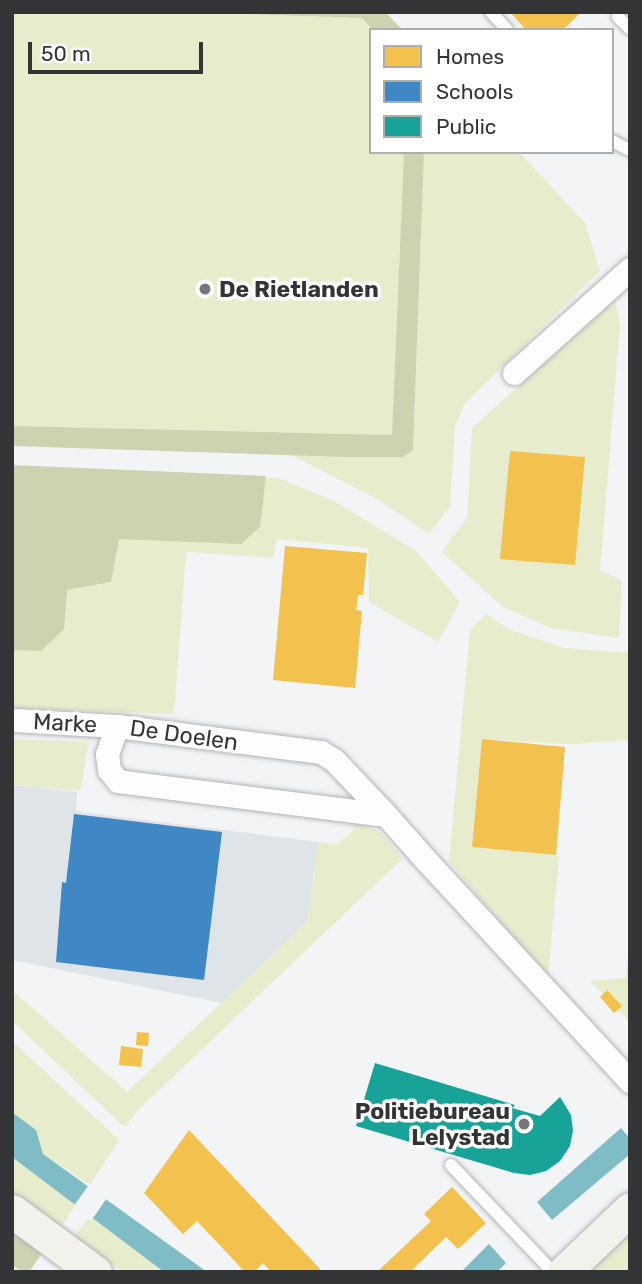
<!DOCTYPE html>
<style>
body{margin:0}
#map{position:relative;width:642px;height:1284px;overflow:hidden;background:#f2f4f6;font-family:Rubik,sans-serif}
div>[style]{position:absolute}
.built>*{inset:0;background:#dfe4e9}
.green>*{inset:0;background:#e7eccd}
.forest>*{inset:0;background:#cdd2b0}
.water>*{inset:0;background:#7fbcc5}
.pier>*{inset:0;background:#f2f4f6}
.homes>*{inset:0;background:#f2c14e}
.schools>*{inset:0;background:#3f88c5}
.public>*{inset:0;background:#17a398}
.roads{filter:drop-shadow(0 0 2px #b2b3b5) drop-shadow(0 0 2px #b2b3b5)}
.service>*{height:12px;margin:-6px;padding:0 6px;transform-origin:6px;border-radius:6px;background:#fdfdfe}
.minor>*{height:23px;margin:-11.5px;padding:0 11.5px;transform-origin:11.5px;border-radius:11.5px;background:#fdfdfe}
.secondary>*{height:33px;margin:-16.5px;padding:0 16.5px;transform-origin:16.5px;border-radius:16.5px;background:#f3f1ec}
.dots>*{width:19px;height:19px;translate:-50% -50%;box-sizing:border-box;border:4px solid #fff;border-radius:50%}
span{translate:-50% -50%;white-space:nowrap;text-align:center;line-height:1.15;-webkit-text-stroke:7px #fff;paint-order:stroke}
.poi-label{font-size:23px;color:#333435;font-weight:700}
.left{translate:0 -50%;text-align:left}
.right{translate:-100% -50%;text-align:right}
.street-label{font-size:23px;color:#333435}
.frame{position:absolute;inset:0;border:14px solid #333435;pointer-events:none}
.legend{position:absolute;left:369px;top:28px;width:245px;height:126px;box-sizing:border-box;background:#fff;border:2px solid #adaeae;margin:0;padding:9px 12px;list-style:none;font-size:21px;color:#333435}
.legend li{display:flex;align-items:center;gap:14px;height:35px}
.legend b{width:35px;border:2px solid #adaeae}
.scale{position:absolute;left:28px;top:42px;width:175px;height:32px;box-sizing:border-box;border:4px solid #333435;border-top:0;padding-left:9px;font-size:21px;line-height:24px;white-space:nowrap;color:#333435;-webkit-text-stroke:5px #fff;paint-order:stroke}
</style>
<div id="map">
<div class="built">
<i style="clip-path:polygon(12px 785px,77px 792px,76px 811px,82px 812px,318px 842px,307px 922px,222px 1003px,12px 960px)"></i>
</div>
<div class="green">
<i style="clip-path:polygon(12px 12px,189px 12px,362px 18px,373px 30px,371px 30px,371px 152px,404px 152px,392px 435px,12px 426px)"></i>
<i style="clip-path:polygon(424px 152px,519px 152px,585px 223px,600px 271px,465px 403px,455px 426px,450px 507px,429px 534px,379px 500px,291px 455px,403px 457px,413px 450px)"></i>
<i style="clip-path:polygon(615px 300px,620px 325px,600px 571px,622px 580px,619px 638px,551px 628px,503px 607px,442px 552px,467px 518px,472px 428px)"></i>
<i style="clip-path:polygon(12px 469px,279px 478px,334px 501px,416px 551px,460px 602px,438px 642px,369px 602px,368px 548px,277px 539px,273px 558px,186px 552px,174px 714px,12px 708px)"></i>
<i style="clip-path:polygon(486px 614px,510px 630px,565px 648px,630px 653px,630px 740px,569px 744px,482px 739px,472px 847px,559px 856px,548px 977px,449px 862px,470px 630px)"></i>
<i style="clip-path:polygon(12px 739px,89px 742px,80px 791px,12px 785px)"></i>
<i style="clip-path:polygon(353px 823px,379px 831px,403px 858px,136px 1112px,126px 1126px,121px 1124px,12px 1021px,12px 990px,127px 1092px,307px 922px,318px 842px,338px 844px,353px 831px)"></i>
<i style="clip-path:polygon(630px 934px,630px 1022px,590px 981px,626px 978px)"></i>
<i style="clip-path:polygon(12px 1041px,119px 1140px,90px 1185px,43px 1154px,36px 1130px,12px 1112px)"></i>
<i style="clip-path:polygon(12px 1157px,76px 1205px,59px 1229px,12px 1197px)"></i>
<i style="clip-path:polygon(90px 1216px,164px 1272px,123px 1272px,73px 1238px)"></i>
<i style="clip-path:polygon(630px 1235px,630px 1272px,589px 1272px,589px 1271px)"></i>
</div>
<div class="forest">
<i style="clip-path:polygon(189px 12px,385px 12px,403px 30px,373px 30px,362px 18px)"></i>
<i style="clip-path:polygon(404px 152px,424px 152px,413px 450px,403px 457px,345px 457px,12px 446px,12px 426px,392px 435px)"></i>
<i style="clip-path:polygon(12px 465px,266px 476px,260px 527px,241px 544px,119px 539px,111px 582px,67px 590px,64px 629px,41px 651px,12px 650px)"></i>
<i style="clip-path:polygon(12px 1231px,42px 1253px,29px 1272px,22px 1272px,12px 1265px)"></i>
</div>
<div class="water">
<i style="clip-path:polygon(12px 1112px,36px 1130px,43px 1154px,207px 1272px,164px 1272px,12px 1157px)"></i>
<i style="clip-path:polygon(621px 1128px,630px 1139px,630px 1154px,552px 1220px,537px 1202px)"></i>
<i style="clip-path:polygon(489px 1244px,506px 1263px,497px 1272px,461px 1272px)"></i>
</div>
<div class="pier">
<i style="clip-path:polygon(91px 1182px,109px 1195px,91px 1221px,73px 1207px)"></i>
</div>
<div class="homes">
<i style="clip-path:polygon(510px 12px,581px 12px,563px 30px,526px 30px)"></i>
<i style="clip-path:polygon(510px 451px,585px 457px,575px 565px,500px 559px)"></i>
<i style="clip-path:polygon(285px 546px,367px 553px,363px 595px,358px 595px,357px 604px,356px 610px,362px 611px,355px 688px,273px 680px)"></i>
<i style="clip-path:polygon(482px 739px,565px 747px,556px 855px,472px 847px)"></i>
<i style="clip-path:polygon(607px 990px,622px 1006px,614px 1013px,600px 997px)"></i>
<i style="clip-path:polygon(137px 1032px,149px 1033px,148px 1046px,136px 1045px)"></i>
<i style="clip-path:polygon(121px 1046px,143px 1049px,141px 1067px,119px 1065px)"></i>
<i style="clip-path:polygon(189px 1130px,323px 1272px,271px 1272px,263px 1263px,254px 1272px,245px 1272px,197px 1221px,183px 1234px,144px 1193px)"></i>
<i style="clip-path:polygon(452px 1187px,486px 1223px,458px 1249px,446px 1237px,410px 1272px,377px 1272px,431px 1221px,424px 1214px)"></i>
</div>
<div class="schools">
<i style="clip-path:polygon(74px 814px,222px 832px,204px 980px,56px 962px,62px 882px,66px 883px)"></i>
</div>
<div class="public">
<i style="clip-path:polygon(375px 1063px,515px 1105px,512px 1108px,540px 1116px,560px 1097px,571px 1115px,573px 1131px,570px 1146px,560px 1161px,546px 1171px,530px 1175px,514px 1173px,356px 1126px)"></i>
</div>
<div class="roads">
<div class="service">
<i style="left:491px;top:12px;width:24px;rotate:48deg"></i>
<i style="left:618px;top:17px;width:17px;rotate:45deg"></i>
<i style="left:612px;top:141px;width:20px;rotate:27deg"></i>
<i style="left:451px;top:1165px;width:148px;rotate:46.4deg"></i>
</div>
<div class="minor">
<i style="left:514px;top:373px;width:156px;rotate:-41.9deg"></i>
<i style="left:12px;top:720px;width:105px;rotate:3.3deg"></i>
<i style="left:386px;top:815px;width:270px;rotate:-172.8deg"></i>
<i style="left:118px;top:781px;width:14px;rotate:-129deg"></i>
<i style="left:109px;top:770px;width:16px;rotate:-97deg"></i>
<i style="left:107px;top:754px;width:30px;rotate:-70deg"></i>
<i style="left:117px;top:726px;width:206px;rotate:7.3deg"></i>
<i style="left:321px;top:752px;width:15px;rotate:32deg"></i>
<i style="left:334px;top:760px;width:76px;rotate:46.6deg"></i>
<i style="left:386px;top:815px;width:56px;rotate:48.6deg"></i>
<i style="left:423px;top:857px;width:305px;rotate:47.3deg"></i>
</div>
<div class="secondary">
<i style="left:12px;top:1211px;width:103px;rotate:36.3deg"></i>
<i style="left:564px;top:1272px;width:91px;rotate:-43.7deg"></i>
</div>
</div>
<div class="dots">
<i style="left:205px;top:289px;background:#767779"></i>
<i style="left:524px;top:1124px;background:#767779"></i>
</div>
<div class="poi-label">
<span class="left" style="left:219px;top:289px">De Rietlanden</span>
<span class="right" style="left:510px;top:1124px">Politiebureau<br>Lelystad</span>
</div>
<div class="street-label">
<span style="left:65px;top:723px;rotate:3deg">Marke</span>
<span style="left:184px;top:735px;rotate:8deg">De Doelen</span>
</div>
<div class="frame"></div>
<ul class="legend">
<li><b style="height:19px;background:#f2c14e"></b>Homes</li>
<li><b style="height:19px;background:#3f88c5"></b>Schools</li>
<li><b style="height:19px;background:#17a398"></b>Public</li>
</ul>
<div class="scale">50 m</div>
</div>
